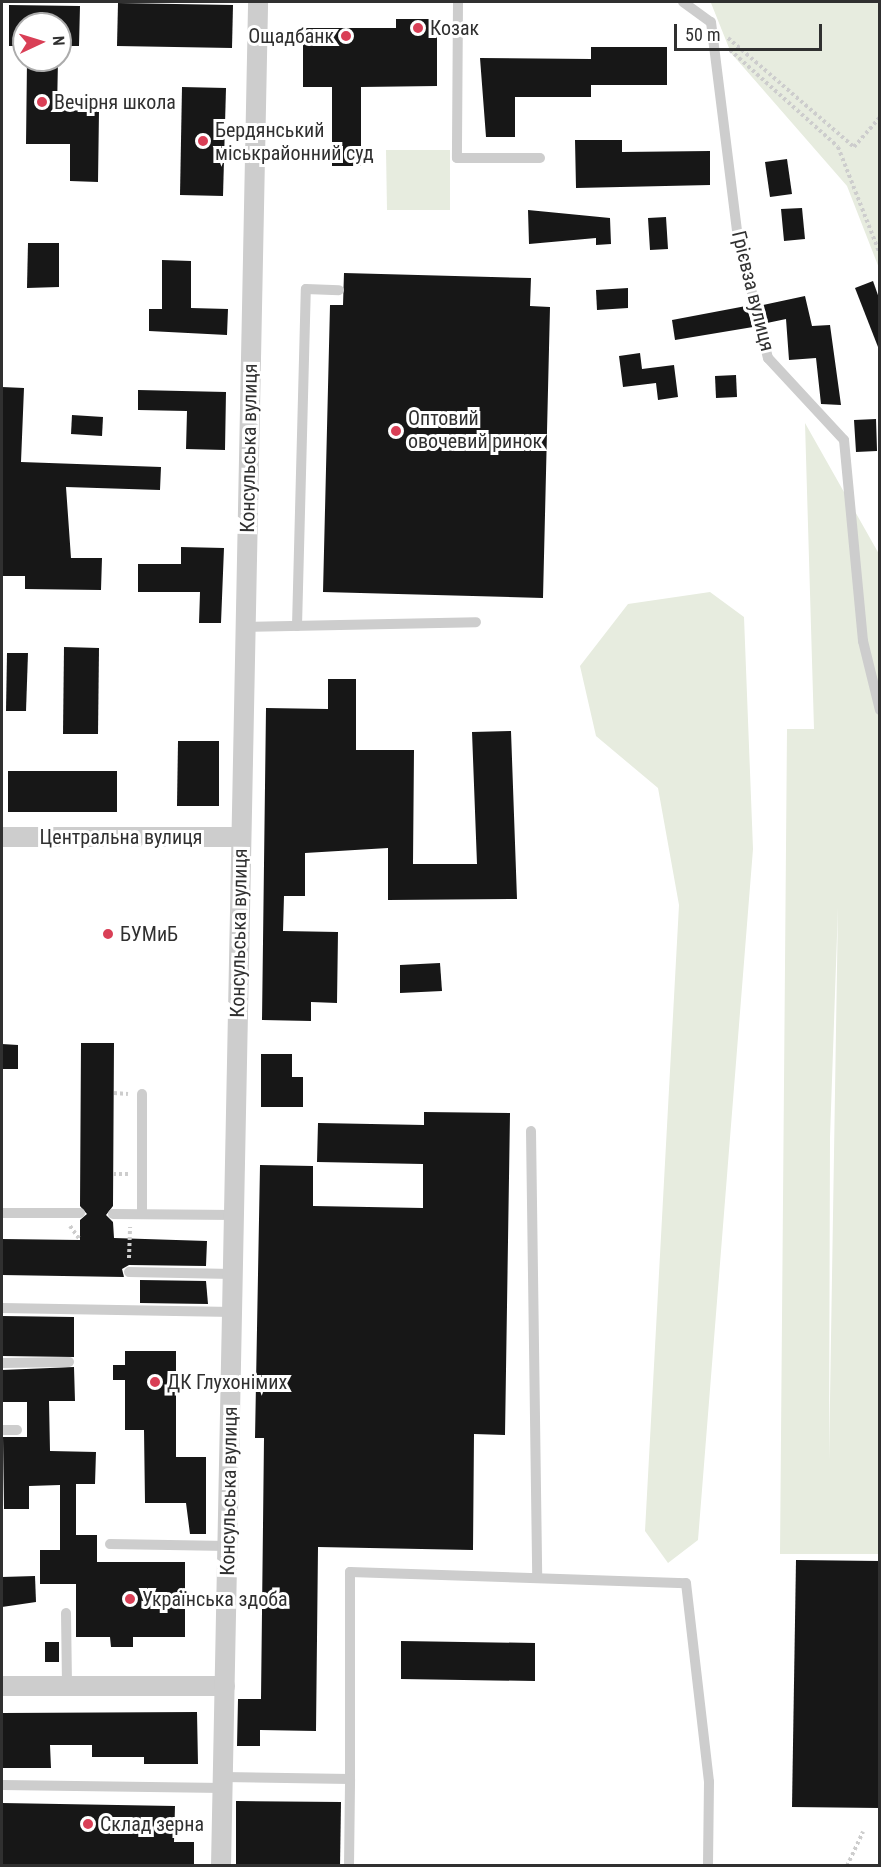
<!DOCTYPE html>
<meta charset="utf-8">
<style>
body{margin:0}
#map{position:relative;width:881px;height:1867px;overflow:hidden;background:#fff;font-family:"Roboto Condensed",sans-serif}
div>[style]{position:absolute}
.green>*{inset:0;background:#e7ecdf}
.building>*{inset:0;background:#171717}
.path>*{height:4px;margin-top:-2px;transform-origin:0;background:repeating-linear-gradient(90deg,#cdcdcd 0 3px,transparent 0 6px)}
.lane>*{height:10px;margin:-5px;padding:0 5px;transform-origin:5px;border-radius:5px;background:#cdcdcd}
.street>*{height:20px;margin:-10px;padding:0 10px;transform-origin:10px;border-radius:10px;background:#cdcdcd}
.dots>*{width:16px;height:16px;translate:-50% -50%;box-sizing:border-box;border:3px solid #fff;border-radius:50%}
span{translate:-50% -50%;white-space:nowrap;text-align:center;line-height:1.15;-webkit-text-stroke:6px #fff;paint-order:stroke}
.poi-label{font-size:20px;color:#303030}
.left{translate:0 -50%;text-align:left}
.right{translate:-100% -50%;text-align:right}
.street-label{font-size:20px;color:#303030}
.frame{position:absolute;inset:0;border:3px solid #303030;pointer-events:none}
.north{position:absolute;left:12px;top:12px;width:60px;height:60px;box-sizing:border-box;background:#fff;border:2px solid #acacac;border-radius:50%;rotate:86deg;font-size:16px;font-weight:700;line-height:24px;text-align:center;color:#303030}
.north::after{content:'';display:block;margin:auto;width:21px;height:27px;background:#d93f56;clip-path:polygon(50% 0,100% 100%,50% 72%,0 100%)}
.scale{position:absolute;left:674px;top:24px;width:148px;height:27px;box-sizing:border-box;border:3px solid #303030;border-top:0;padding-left:8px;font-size:18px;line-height:21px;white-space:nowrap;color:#303030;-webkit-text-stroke:4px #fff;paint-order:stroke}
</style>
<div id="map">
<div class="green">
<i style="clip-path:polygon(880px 2px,880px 268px,879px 268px,847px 186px,731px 53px,711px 3px)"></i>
<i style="clip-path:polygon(386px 150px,450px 150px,450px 210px,387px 210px)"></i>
<i style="clip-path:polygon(evenodd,805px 423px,879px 554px,880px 1554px,780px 1554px,787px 729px,814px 729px,805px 423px,838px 907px,829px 1461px,830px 1138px,838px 907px)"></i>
<i style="clip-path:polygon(710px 592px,744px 617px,753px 849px,698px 1540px,668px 1563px,645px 1531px,679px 905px,658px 788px,596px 736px,580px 666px,628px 604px)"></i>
</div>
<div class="building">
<i style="clip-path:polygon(118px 3px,233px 5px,232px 48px,117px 46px)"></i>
<i style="clip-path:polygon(9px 5px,80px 6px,79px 46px,60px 46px,60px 24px,24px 24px,24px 46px,9px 46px)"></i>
<i style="clip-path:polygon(396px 19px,437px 19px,437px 86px,361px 87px,361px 166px,332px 166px,332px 87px,303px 87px,303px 28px,396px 28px)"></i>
<i style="clip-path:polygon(591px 47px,667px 47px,667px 85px,591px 85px,591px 97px,515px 97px,515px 137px,486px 137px,480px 58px,591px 59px)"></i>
<i style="clip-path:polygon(27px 60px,58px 60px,57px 110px,99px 111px,98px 182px,70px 181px,70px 144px,26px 144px)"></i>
<i style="clip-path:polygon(182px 87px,226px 88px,223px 196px,180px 195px)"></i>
<i style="clip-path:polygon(575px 140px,622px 140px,622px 152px,710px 151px,710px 185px,576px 188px)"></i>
<i style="clip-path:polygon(787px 159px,792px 194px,770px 197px,765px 162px)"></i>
<i style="clip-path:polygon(802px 208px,805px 239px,784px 241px,781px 209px)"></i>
<i style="clip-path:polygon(528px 210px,610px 218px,611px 244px,596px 245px,596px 238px,529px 244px)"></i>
<i style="clip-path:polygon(666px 217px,668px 249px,650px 250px,648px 218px)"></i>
<i style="clip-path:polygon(28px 243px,59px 243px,59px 287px,27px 288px)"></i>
<i style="clip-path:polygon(162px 260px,191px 261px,191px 308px,228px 309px,227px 335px,149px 331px,149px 309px,162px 309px)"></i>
<i style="clip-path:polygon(344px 273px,531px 278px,530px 306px,550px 307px,543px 598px,323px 592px,330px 305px,343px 305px)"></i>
<i style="clip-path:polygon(873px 281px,879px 298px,878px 347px,855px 288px)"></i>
<i style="clip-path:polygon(628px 288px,628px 308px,597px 310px,596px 290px)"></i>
<i style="clip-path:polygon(805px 296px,812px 326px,830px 325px,841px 405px,821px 404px,816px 358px,789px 360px,786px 319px,767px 323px,763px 305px)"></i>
<i style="clip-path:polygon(746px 306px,753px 327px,675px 340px,672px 320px)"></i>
<i style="clip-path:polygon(640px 353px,642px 369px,674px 365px,678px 397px,658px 400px,656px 383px,623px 387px,619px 356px)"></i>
<i style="clip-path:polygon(736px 375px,737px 397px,716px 398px,715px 376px)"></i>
<i style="clip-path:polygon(2px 387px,24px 388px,21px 462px,161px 467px,160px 490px,66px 487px,71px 558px,102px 558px,101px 590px,25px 589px,25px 576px,2px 576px)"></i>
<i style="clip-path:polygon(138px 390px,226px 392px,225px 450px,186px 449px,187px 411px,138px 410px)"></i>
<i style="clip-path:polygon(72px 415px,103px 417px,102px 436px,71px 434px)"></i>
<i style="clip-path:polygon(876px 419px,877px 451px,856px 452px,854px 420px)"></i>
<i style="clip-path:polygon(181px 547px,224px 548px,221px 623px,199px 623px,200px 592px,138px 592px,138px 564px,181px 564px)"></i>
<i style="clip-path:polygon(64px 647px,99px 648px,98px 734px,63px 734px)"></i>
<i style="clip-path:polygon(7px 653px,28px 653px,26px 711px,6px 711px)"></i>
<i style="clip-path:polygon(328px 679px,356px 679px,356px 750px,414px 750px,413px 864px,477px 864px,472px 732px,511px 731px,517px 899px,388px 900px,388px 848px,305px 853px,305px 896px,284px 896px,283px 931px,338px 932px,337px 1003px,311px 1002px,311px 1021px,262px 1020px,266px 708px,328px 709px)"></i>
<i style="clip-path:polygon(178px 741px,219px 741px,219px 806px,177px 806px)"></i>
<i style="clip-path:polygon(8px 771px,117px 771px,117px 812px,8px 812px)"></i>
<i style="clip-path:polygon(440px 963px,442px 991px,400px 993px,400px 965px)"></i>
<i style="clip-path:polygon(81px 1043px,114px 1043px,113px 1206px,106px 1215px,113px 1222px,114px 1238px,207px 1241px,206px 1266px,129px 1265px,122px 1269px,124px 1277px,2px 1275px,2px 1239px,80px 1240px,80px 1220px,87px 1214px,80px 1206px)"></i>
<i style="clip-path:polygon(2px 1044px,18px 1045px,18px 1069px,2px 1069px)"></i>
<i style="clip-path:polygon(261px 1054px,292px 1054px,292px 1077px,303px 1077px,303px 1107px,261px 1107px)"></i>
<i style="clip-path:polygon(424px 1112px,510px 1113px,505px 1435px,474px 1434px,473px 1550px,318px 1547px,316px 1731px,260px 1730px,260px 1746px,237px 1746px,238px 1699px,261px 1699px,264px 1438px,255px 1438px,260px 1165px,313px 1166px,313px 1206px,423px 1208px,423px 1164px,317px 1162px,318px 1123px,424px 1125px)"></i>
<i style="clip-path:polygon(140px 1280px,206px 1281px,208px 1304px,140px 1303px)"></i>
<i style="clip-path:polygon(2px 1316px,74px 1317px,74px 1357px,2px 1356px)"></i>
<i style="clip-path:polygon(125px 1351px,176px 1351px,176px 1457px,206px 1457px,206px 1534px,190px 1534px,186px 1503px,145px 1503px,144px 1430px,125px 1430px,125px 1380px,113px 1380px,113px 1365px,125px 1365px)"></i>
<i style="clip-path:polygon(74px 1367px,75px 1401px,49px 1401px,50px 1451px,96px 1452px,95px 1484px,76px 1484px,76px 1535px,97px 1535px,97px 1562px,185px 1562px,185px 1637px,133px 1637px,133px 1647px,111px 1647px,110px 1637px,76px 1637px,76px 1584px,40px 1584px,40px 1550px,60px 1550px,60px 1485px,29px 1486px,29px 1509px,4px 1509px,3px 1437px,27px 1437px,27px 1402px,2px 1402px,2px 1370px)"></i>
<i style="clip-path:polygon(796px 1560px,879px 1561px,879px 1808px,792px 1807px)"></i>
<i style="clip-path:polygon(35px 1576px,36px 1602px,2px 1607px,2px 1577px)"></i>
<i style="clip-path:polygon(401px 1641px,535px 1643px,535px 1681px,401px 1679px)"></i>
<i style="clip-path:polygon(45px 1642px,59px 1642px,59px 1662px,45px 1662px)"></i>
<i style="clip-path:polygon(197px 1712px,198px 1764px,144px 1764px,144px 1757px,92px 1757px,92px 1745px,50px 1745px,51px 1768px,3px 1768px,2px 1713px)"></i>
<i style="clip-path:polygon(236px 1801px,341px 1802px,340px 1866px,236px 1866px)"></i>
<i style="clip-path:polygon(2px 1803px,175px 1806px,174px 1842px,194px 1842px,194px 1866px,2px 1866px)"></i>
</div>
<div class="path">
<i style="left:728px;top:38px;width:167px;rotate:40.9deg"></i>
<i style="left:854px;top:147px;width:40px;rotate:-49deg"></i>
<i style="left:730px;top:50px;width:145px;rotate:41.9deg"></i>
<i style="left:838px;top:147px;width:115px;rotate:68.6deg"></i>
<i style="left:114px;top:1093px;width:14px;rotate:4deg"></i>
<i style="left:113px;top:1174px;width:15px"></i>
<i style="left:70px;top:1226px;width:17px;rotate:54deg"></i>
<i style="left:129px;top:1258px;width:31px;rotate:-88deg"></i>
<i style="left:847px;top:1866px;width:38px;rotate:-65deg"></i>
</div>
<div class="lane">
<i style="left:458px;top:2px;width:156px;rotate:90.4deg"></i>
<i style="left:457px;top:158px;width:83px"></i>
<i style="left:683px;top:2px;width:34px;rotate:36deg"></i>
<i style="left:711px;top:22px;width:212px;rotate:82.9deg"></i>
<i style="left:737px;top:232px;width:130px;rotate:76.2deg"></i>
<i style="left:768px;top:358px;width:112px;rotate:47.2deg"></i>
<i style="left:844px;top:440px;width:202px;rotate:84.6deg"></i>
<i style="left:863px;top:641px;width:71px;rotate:76.2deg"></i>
<i style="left:297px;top:626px;width:337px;rotate:-88.5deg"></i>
<i style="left:306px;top:289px;width:33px;rotate:2deg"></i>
<i style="left:245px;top:627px;width:231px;rotate:-1.2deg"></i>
<i style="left:531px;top:1131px;width:447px;rotate:89.2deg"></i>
<i style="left:2px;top:1213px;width:78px"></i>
<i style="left:113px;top:1214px;width:122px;rotate:0.5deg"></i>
<i style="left:142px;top:1214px;width:120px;rotate:-90deg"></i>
<i style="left:129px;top:1272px;width:104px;rotate:1.1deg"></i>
<i style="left:2px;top:1308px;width:231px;rotate:1deg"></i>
<i style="left:2px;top:1363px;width:67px;rotate:-0.9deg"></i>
<i style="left:2px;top:1430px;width:15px"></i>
<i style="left:110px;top:1544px;width:118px;rotate:1deg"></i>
<i style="left:66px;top:1613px;width:73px;rotate:89.2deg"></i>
<i style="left:223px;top:1777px;width:127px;rotate:0.9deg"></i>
<i style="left:350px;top:1779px;width:207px;rotate:-90deg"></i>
<i style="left:350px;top:1572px;width:336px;rotate:1.9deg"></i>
<i style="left:686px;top:1583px;width:200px;rotate:83.4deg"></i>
<i style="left:709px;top:1782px;width:84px;rotate:90.7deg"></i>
<i style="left:2px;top:1785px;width:221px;rotate:0.8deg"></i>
<i style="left:349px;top:1866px;width:87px;rotate:-89.3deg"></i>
</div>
<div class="street">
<i style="left:2px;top:837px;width:239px"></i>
<i style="left:2px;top:1686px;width:223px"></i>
<i style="left:221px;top:1866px;width:1864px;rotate:-88.86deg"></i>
</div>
<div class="dots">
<i style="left:418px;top:28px;background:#d93f56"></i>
<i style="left:346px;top:36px;background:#d93f56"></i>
<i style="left:42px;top:102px;background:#d93f56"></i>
<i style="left:203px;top:141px;background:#d93f56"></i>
<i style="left:396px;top:431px;background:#d93f56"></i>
<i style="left:108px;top:934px;background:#d93f56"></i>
<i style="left:155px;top:1382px;background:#d93f56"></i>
<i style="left:130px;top:1599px;background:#d93f56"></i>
<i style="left:88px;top:1824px;background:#d93f56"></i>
</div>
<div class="poi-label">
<span class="left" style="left:430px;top:28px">Козак</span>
<span class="right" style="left:334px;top:36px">Ощадбанк</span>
<span class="left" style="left:54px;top:102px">Вечірня школа</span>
<span class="left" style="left:215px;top:142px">Бердянський<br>міськрайонний суд</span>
<span class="left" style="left:408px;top:430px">Оптовий<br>овочевий ринок</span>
<span class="left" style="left:120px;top:934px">БУМиБ</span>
<span class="left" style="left:167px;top:1382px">ДК Глухонімих</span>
<span class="left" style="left:142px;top:1599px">Українська здоба</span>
<span class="left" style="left:100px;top:1824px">Склад зерна</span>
</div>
<div class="street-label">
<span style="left:753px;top:291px;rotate:76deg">Грієвза вулиця</span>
<span style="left:249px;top:448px;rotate:-89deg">Консульська вулиця</span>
<span style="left:121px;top:837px">Центральна вулиця</span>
<span style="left:239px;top:933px;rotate:-89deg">Консульська вулиця</span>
<span style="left:229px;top:1491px;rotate:-89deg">Консульська вулиця</span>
</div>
<div class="frame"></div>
<div class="north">N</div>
<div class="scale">50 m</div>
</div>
